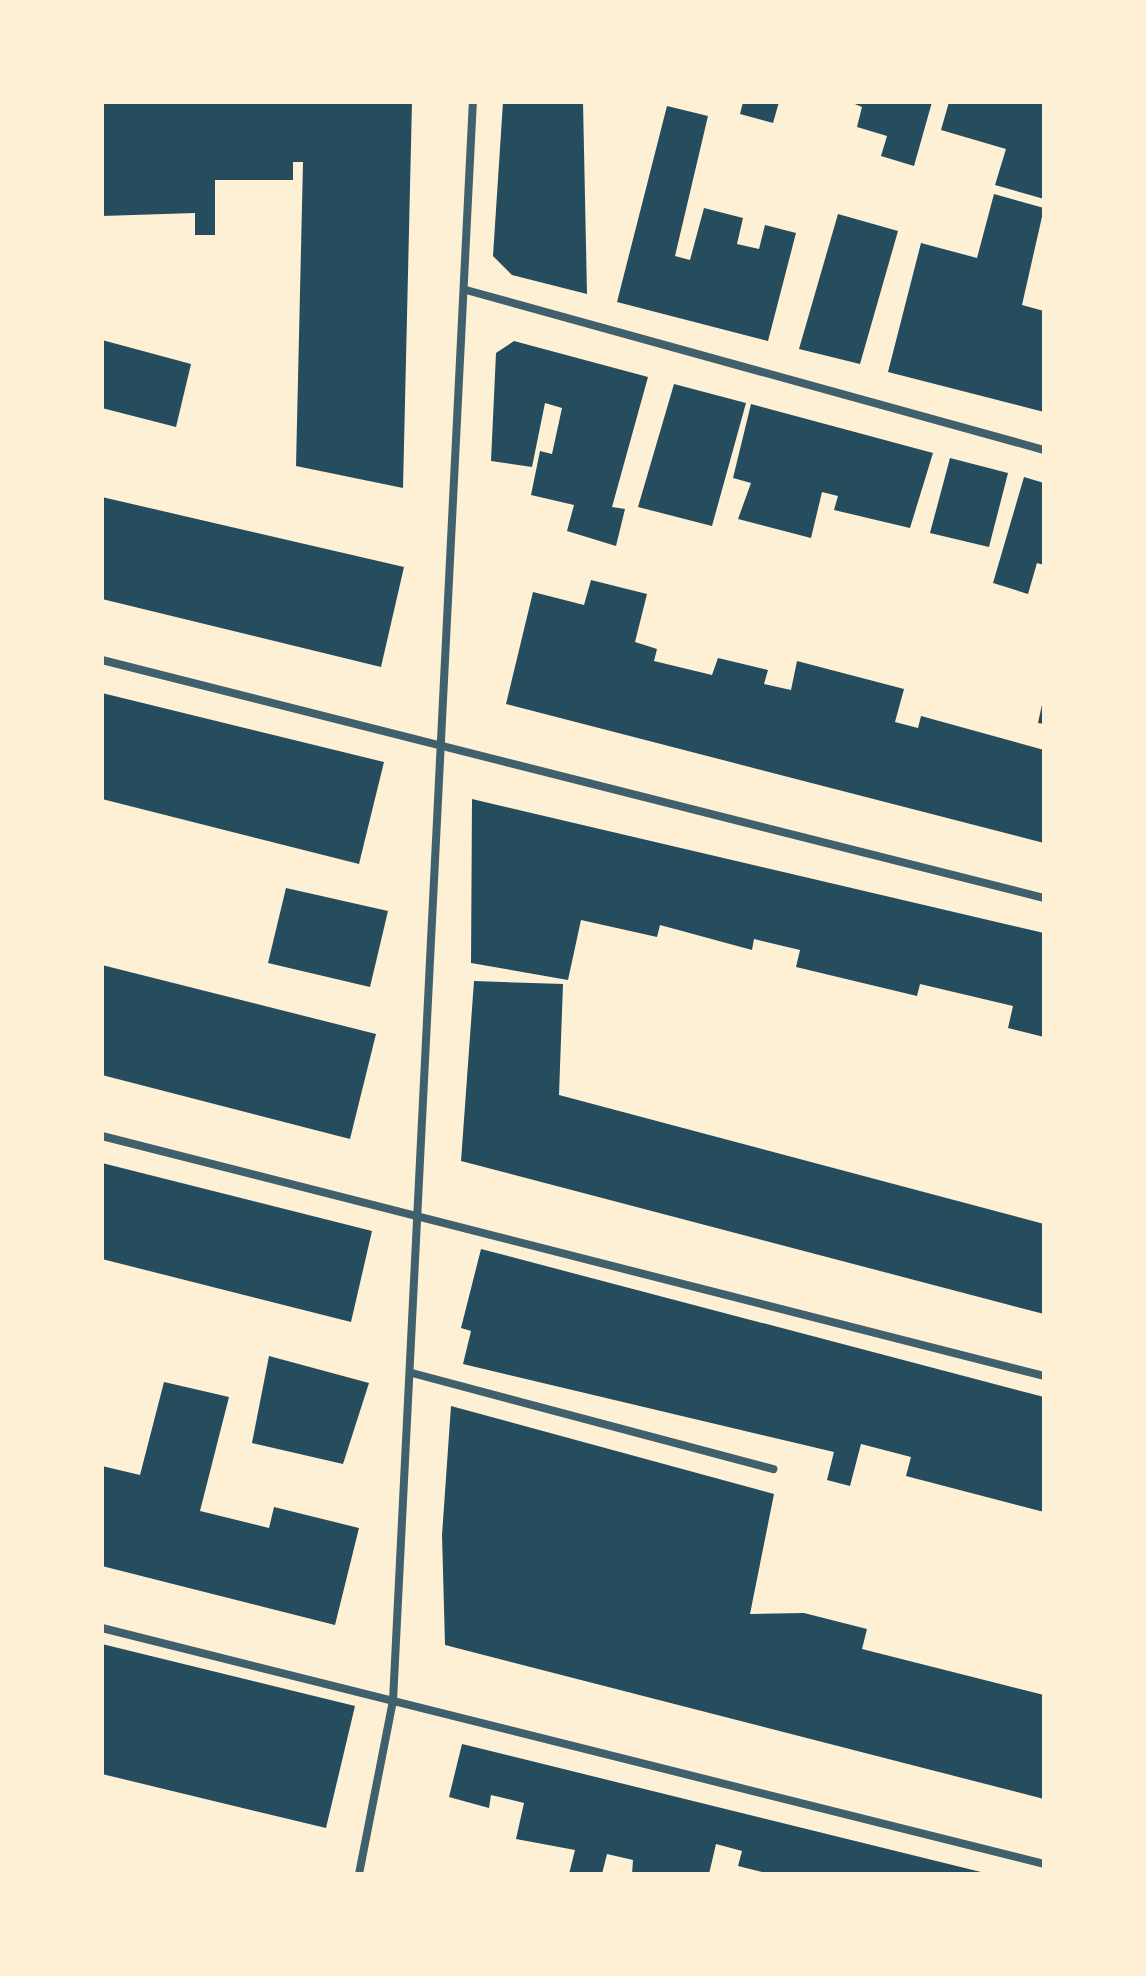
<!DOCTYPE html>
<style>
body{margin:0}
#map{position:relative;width:1146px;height:1976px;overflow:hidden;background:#fdf0d5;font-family:Commissioner,sans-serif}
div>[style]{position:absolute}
.building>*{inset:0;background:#264d5e}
.minor>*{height:8px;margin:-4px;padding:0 4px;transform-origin:4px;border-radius:4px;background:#3f606c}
span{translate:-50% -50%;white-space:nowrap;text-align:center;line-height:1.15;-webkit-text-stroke:6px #fdf0d5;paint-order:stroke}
.frame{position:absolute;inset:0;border:104px solid #fdf0d5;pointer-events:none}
</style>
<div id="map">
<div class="building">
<i style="clip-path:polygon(102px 102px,412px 102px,403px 488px,296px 466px,303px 162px,293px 162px,293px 180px,215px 180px,215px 235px,195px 235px,195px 213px,102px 216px)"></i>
<i style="clip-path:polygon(503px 102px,583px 102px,587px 294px,512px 275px,493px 256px)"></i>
<i style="clip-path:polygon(743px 102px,779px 102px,773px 123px,740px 114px)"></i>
<i style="clip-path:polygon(850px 102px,932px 102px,914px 166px,881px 156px,887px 136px,857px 127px,862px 107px)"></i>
<i style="clip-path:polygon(949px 102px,1044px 102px,1044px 199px,995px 185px,1006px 149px,941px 130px)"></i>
<i style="clip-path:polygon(667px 106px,708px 116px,675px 256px,690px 260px,704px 208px,743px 218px,737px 244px,759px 249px,765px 225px,796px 233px,768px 341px,617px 302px)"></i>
<i style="clip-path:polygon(994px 194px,1044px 208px,1022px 305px,1044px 311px,1044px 412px,888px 372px,921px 243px,977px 258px)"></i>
<i style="clip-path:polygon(838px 214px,898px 231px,860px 364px,799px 349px)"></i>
<i style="clip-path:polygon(102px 340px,191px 364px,176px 427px,102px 408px)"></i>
<i style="clip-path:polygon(514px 341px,648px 377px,612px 507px,625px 509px,616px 546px,567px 531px,574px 505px,531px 495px,540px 451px,552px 454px,562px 408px,545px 403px,532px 467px,491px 461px,496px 353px)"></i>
<i style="clip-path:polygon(674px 384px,746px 403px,712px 526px,638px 507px)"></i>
<i style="clip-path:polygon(751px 404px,933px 453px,910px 528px,834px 510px,838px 496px,822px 492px,811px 538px,738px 519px,751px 483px,733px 478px)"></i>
<i style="clip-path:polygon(950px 458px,1008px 473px,989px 547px,930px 533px)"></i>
<i style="clip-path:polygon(1024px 477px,1044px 483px,1044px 565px,1037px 563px,1028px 594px,993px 583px)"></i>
<i style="clip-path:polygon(102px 497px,404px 567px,381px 667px,102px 599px)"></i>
<i style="clip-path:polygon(591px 580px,647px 594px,635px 642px,657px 649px,654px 661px,712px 675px,718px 658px,768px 670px,764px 684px,791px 690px,797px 661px,904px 689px,895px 722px,918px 728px,921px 716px,1044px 750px,1044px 843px,506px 704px,533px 592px,584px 605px)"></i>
<i style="clip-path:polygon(102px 693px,384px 762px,359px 864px,102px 799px)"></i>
<i style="clip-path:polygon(1043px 700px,1044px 700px,1044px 724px,1038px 723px)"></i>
<i style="clip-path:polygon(472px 799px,1044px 933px,1044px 1037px,1008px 1028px,1013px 1006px,920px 984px,917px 996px,796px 967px,800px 950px,754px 939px,752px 950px,660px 925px,657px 937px,581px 920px,568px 980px,471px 963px)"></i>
<i style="clip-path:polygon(286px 888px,388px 911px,370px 987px,268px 963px)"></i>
<i style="clip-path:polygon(102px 965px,376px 1034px,350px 1139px,102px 1075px)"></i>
<i style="clip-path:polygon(474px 981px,563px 984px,559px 1095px,1044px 1224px,1044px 1314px,461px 1161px)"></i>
<i style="clip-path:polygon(102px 1163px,372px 1231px,351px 1322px,102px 1259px)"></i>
<i style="clip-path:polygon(481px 1249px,1044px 1397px,1044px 1512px,906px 1476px,911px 1457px,861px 1444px,850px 1486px,827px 1480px,834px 1452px,463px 1364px,471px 1331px,461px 1328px)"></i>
<i style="clip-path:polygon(269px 1356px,369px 1383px,343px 1464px,252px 1443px)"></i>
<i style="clip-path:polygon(164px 1382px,229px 1397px,200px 1511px,269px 1528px,274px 1507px,359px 1528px,335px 1625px,102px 1566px,102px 1466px,140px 1475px)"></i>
<i style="clip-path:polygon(451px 1406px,774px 1494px,750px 1614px,804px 1613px,867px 1629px,862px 1649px,1044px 1695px,1044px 1799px,445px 1645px,442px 1535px)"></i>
<i style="clip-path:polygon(102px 1644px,355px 1706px,326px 1828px,102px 1774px)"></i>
<i style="clip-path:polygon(462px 1744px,985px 1873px,985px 1874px,770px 1874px,738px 1866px,742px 1851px,716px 1844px,709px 1874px,632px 1874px,633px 1860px,607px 1854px,602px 1874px,569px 1874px,575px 1850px,516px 1839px,524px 1803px,491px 1795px,489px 1808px,449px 1797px)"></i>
</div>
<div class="minor">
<i style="left:466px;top:290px;width:600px;rotate:15.47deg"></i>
<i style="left:102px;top:660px;width:972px;rotate:14.18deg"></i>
<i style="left:102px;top:1136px;width:972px;rotate:14.29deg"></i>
<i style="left:412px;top:1373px;width:374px;rotate:14.9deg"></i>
<i style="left:102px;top:1628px;width:971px;rotate:14.06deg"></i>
<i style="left:359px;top:1874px;width:176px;rotate:-78.9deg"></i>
<i style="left:393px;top:1701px;width:1601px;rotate:-87.14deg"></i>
</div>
<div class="frame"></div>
</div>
